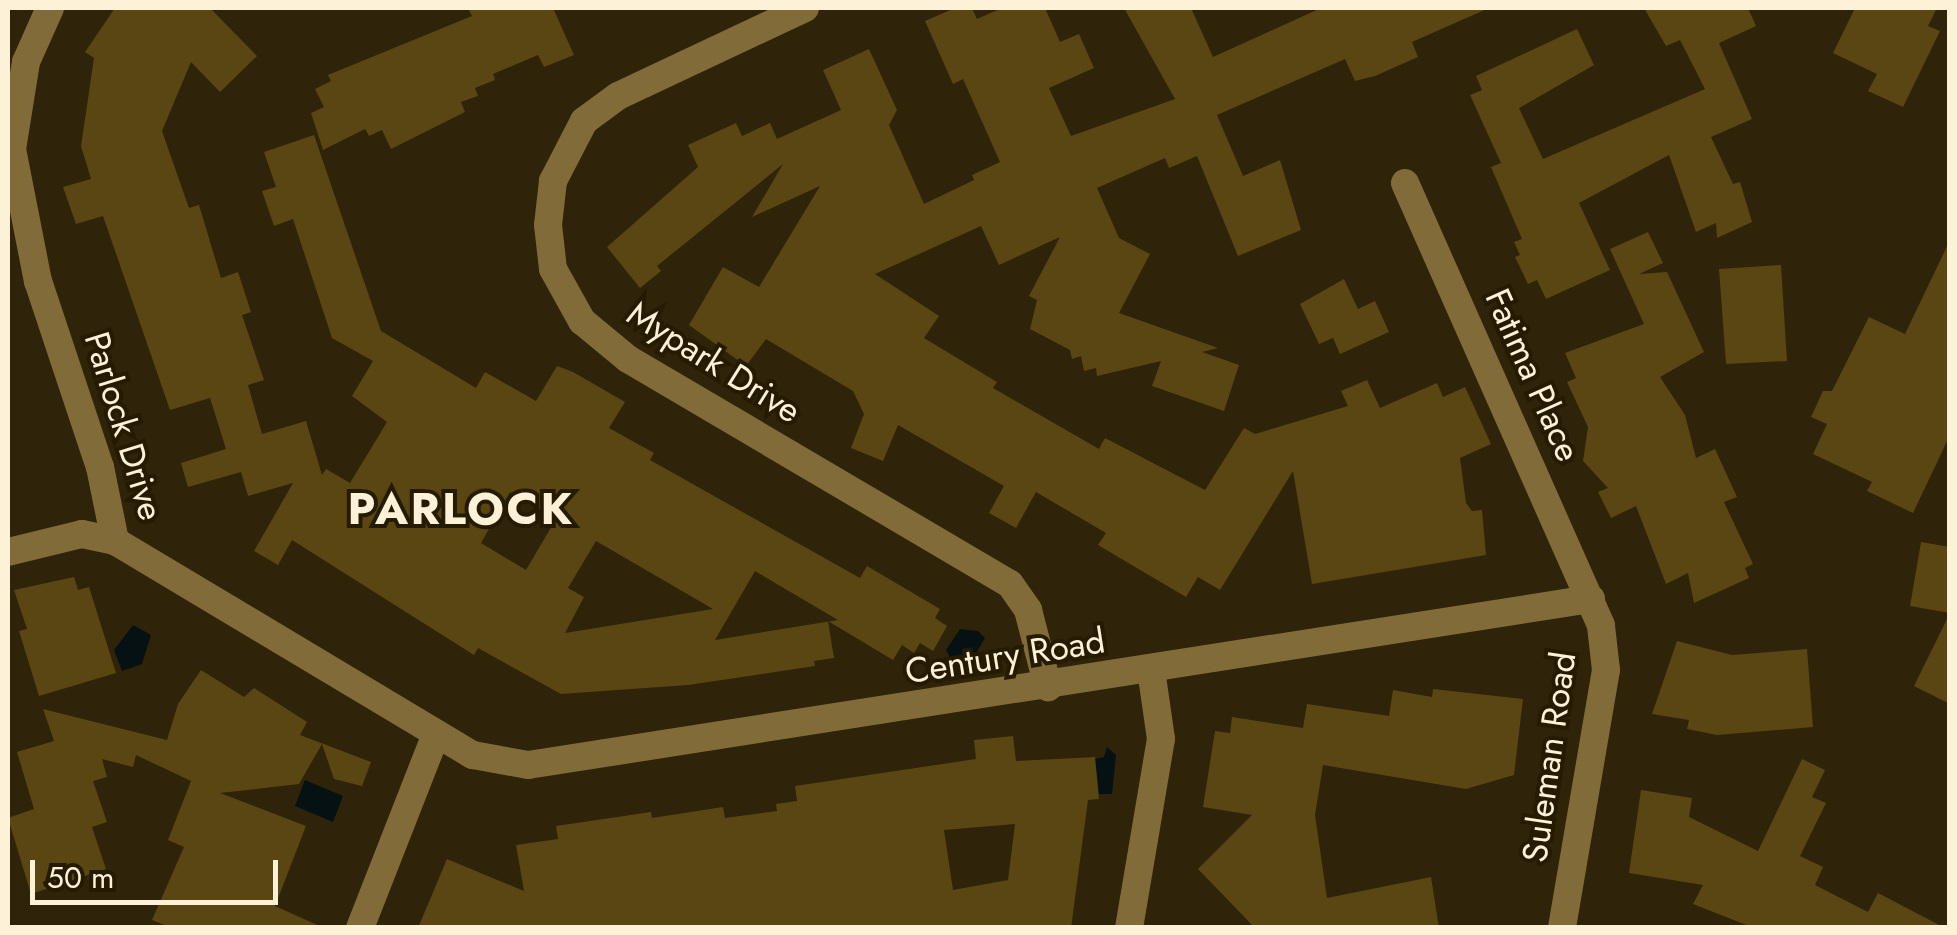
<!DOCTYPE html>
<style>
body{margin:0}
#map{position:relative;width:1957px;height:935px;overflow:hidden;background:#2f2409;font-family:Jost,sans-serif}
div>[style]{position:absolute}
.water>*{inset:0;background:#061113}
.building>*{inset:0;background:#594613}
.minor>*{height:28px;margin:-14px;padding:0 14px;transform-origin:14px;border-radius:14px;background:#816c39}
span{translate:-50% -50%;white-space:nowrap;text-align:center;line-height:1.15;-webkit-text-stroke:8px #251b01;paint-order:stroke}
.street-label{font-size:35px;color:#fdf2d7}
.district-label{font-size:45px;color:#fdf2d7;font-weight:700;letter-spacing:2.5px}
.frame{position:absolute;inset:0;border:10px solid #fdf2d7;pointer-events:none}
.scale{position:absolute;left:30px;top:860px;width:248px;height:45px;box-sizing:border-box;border:5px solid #fdf2d7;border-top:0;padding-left:12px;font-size:30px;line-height:35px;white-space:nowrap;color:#fdf2d7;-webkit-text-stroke:8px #251b01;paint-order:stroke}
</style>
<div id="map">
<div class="water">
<i style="clip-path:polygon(133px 625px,151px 635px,142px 664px,122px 671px,114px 650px)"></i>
<i style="clip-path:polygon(960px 629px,978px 631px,985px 638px,975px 655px,952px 662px,946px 650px)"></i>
<i style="clip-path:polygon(1107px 747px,1116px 755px,1112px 794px,1099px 794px,1095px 759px,1104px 757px)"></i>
<i style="clip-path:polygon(305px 780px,343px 796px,333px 822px,295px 806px)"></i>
</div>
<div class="building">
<i style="clip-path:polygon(evenodd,115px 8px,210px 8px,257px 56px,220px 92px,191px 62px,162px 131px,189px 208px,199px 205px,221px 278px,238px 272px,251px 312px,242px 315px,264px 380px,248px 385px,262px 434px,306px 421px,322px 475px,326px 469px,350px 483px,387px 422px,352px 396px,373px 361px,332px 338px,293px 219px,274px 226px,262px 191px,276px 187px,264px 152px,314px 135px,381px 331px,476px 388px,485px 372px,536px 401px,557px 366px,573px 372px,625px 402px,609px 428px,654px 453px,650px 460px,860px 578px,867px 566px,940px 609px,935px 618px,947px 626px,933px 651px,920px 643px,914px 653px,902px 645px,893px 660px,828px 621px,834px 658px,814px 661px,815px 666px,688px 685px,561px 694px,478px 648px,474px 655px,292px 540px,278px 565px,254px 551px,293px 483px,248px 496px,241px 472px,188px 487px,181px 463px,226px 449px,210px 398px,170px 410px,103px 216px,76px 224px,63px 187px,91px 179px,81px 146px,94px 58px,85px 52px,115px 8px,510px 492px,556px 519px,526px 570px,481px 543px,510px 492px,115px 8px,596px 541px,713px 609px,565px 633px,584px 597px,568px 588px,596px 541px,115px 8px,755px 571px,838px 620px,715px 640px,755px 571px)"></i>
<i style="clip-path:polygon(468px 8px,553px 8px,574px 55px,544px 67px,538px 55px,493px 74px,495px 80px,475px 88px,478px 96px,461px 102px,465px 112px,391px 149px,382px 130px,369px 136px,365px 129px,323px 150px,311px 113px,324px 107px,315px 89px,331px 81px,328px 75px,472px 16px)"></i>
<i style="clip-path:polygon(955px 8px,972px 8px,977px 19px,1002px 8px,1045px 8px,1060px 42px,1079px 34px,1094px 68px,1049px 88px,1071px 136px,1175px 99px,1124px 8px,1191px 8px,1213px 57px,1321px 8px,1489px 8px,1412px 42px,1418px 57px,1375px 76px,1355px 81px,1345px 59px,1217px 115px,1243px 176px,1280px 160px,1301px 230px,1238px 256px,1197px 156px,1169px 168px,1165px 158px,1097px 188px,1119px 238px,1150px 254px,1119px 313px,1218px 348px,1202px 352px,1239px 365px,1224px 411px,1152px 386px,1161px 361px,1097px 376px,1096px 368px,1084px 371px,1081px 356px,1072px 359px,1070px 350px,1030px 329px,1037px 300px,1029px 296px,1060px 237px,999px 265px,981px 226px,875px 274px,939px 316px,924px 338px,997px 382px,993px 388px,1099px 449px,1105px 438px,1205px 490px,1244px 428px,1255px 434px,1348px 406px,1341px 391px,1367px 380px,1380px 408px,1437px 383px,1443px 397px,1465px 387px,1491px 444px,1460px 458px,1466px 503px,1472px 511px,1482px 510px,1486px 555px,1312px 584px,1293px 471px,1220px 590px,1198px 577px,1186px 597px,1098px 545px,1106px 533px,1036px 492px,1016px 528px,989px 513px,1004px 486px,898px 425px,883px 461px,851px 448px,864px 414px,853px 391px,766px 339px,746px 366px,689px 325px,723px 267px,759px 287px,820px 186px,752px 217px,783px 164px,657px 266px,661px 271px,640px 288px,607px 247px,698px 167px,688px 145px,736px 123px,742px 136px,770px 123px,777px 139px,841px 110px,823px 70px,869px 49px,897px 110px,889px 125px,924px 204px,974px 180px,972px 175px,1000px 162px,963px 79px,953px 84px,925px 21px)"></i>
<i style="clip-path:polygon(1644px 8px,1748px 8px,1756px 26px,1719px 43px,1752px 119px,1711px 137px,1733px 184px,1740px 182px,1752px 222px,1717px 238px,1716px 223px,1696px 232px,1669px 155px,1579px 203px,1610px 270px,1546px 299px,1537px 280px,1528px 284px,1515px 257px,1520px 255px,1514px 242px,1522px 239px,1491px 167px,1501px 163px,1470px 95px,1482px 90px,1476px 76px,1577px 29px,1594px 65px,1519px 108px,1543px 159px,1705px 89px,1680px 40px,1666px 46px)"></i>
<i style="clip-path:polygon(1855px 8px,1937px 8px,1928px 26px,1940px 31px,1903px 107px,1868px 91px,1877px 74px,1833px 53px)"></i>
<i style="clip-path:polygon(1648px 232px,1663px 263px,1639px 274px,1667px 272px,1704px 352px,1660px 377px,1685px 415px,1696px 458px,1715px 449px,1737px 497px,1724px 502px,1753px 564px,1745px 568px,1749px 578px,1694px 603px,1688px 573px,1666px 584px,1636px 506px,1611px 518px,1598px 492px,1608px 488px,1583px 461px,1588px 427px,1567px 382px,1576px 378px,1565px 353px,1644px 324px,1610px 249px)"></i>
<i style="clip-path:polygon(1950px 240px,1950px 435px,1913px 513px,1867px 491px,1872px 482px,1813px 454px,1827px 424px,1811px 417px,1823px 391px,1832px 391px,1869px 317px,1905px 334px)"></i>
<i style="clip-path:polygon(1781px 265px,1787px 361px,1726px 364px,1719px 269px)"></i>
<i style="clip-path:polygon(1344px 279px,1358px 309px,1375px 301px,1389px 332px,1340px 354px,1333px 338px,1319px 344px,1300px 304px)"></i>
<i style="clip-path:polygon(1921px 542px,1950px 547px,1950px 613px,1910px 606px)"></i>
<i style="clip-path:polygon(74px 577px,78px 590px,89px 587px,116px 673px,39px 696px,19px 631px,27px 629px,14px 590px)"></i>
<i style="clip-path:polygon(1950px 613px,1950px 704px,1914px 686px)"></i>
<i style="clip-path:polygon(1677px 641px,1732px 655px,1807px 649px,1813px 727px,1717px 735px,1687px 729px,1689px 720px,1652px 714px)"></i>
<i style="clip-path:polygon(201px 670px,244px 697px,254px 688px,307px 722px,300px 735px,371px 762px,362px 786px,334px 779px,322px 744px,299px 784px,220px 793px,306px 826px,275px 906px,324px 928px,172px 928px,152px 920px,184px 847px,168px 840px,191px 781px,136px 755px,133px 767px,102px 759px,107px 777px,93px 781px,107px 822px,92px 827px,106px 869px,31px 894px,8px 818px,34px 809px,17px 752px,54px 741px,43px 709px,167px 740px,178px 704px)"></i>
<i style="clip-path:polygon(1433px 689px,1523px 699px,1514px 775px,1466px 789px,1323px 765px,1315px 815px,1327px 898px,1431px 877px,1439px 928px,1255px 928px,1198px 869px,1252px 815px,1203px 807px,1215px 731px,1230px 733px,1232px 717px,1303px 728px,1307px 704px,1389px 716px,1393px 690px,1432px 697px)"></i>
<i style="clip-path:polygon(evenodd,1013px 736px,1016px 761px,1095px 757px,1099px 799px,1088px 800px,1071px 928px,418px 928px,447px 859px,524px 891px,516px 845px,558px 839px,556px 826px,651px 812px,652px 818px,723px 807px,725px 818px,777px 811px,776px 804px,797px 801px,795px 786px,976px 759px,974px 740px,1013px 736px,1015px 824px,1008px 880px,953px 890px,944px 830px,1015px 824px)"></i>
<i style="clip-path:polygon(1802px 759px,1825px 770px,1812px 797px,1826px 803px,1800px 856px,1823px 867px,1815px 885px,1868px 912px,1878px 893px,1945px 928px,1754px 928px,1693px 904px,1703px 885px,1629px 873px,1641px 790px,1692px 798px,1689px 817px,1758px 851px)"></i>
</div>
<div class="minor">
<i style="left:50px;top:8px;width:59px;rotate:114deg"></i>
<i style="left:26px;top:62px;width:88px;rotate:99.1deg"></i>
<i style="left:12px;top:149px;width:135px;rotate:78.9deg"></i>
<i style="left:38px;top:281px;width:196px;rotate:71.6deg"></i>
<i style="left:100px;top:467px;width:76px;rotate:78.5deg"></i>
<i style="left:805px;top:8px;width:207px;rotate:154.8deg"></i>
<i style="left:618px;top:96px;width:42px;rotate:143.7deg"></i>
<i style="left:584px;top:121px;width:68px;rotate:117.3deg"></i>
<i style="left:553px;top:181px;width:44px;rotate:96.5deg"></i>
<i style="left:548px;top:225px;width:44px;rotate:83.5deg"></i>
<i style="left:553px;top:269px;width:60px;rotate:60.9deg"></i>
<i style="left:582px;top:321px;width:60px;rotate:39.6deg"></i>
<i style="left:628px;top:359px;width:443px;rotate:30.5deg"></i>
<i style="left:1010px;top:584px;width:32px;rotate:55deg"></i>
<i style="left:1028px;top:610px;width:80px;rotate:75.4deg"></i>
<i style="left:1405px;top:183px;width:484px;rotate:66.1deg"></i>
<i style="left:1601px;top:626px;width:44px;rotate:83.5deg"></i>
<i style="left:1606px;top:670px;width:262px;rotate:99.7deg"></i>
<i style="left:8px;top:552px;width:76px;rotate:-13.7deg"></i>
<i style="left:82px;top:534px;width:34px;rotate:12deg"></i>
<i style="left:115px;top:541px;width:417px;rotate:30.9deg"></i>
<i style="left:473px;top:755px;width:56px;rotate:10.3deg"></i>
<i style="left:528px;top:765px;width:1076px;rotate:-8.88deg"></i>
<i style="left:360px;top:928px;width:208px;rotate:-68.6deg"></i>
<i style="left:1129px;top:928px;width:192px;rotate:-80.4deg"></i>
<i style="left:1161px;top:739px;width:70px;rotate:-98.2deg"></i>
</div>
<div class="street-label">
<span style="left:714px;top:362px;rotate:32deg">Mypark Drive</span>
<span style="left:1533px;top:375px;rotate:66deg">Fatima Place</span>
<span style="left:124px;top:426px;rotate:73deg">Parlock Drive</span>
<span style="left:1005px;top:656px;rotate:-9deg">Century Road</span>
<span style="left:1549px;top:757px;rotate:-82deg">Suleman Road</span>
</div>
<div class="district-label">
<span style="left:461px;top:509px">PARLOCK</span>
</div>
<div class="frame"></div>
<div class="scale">50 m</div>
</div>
